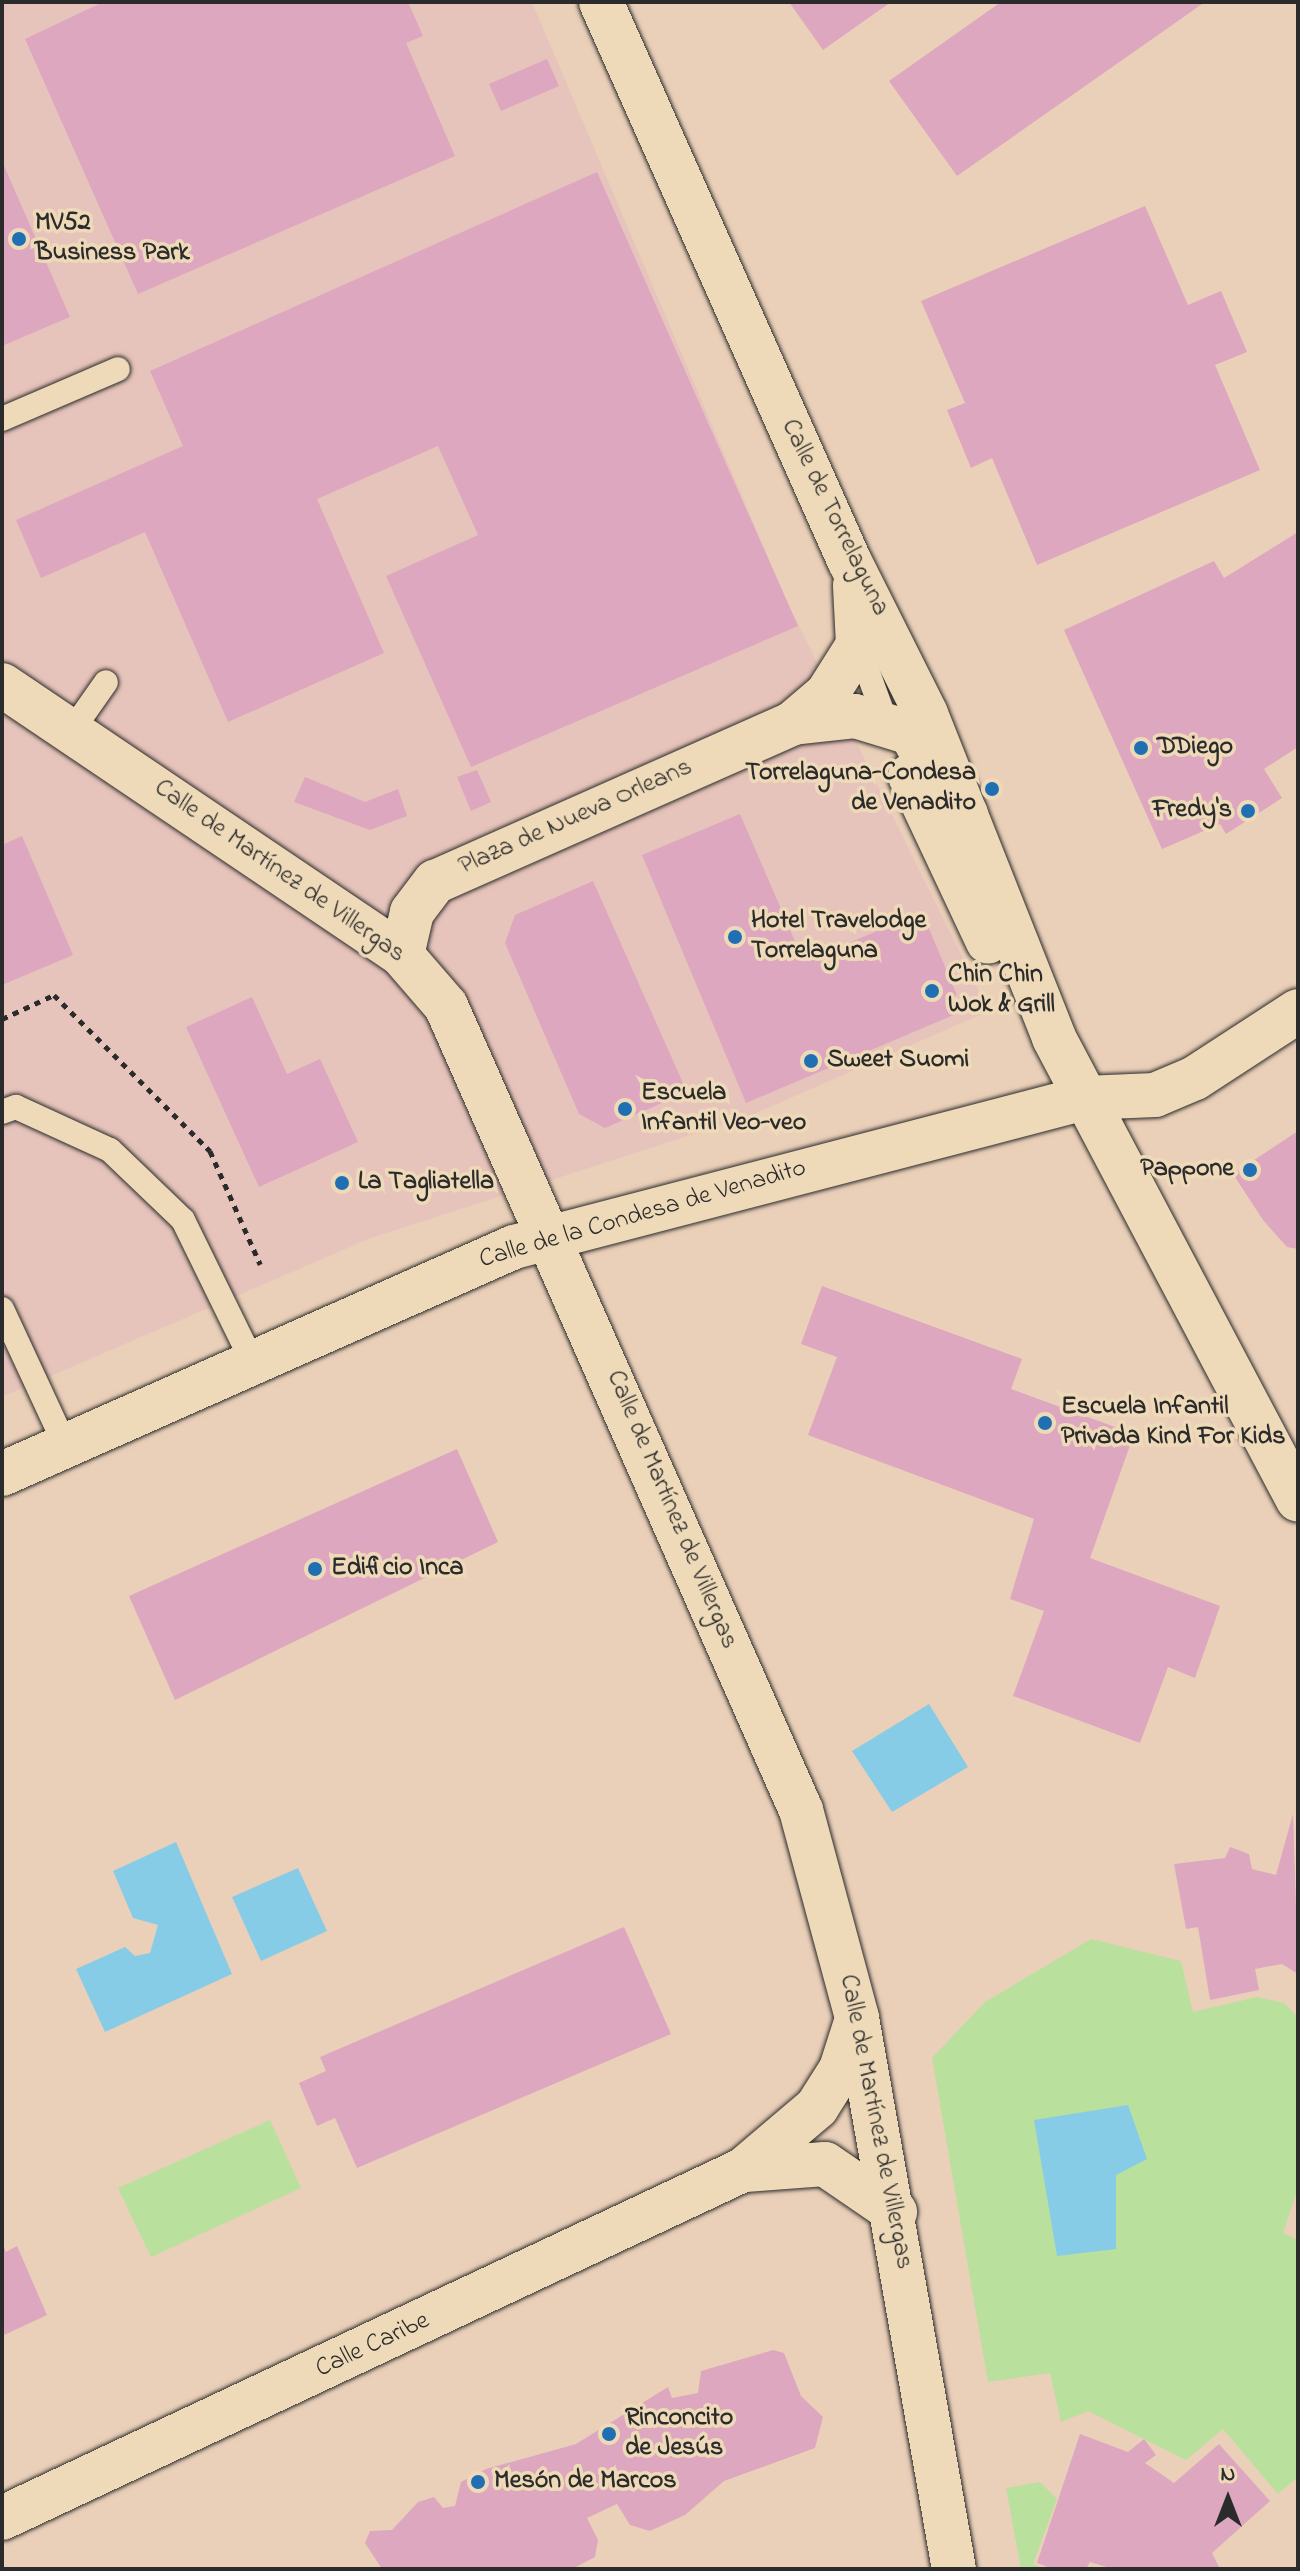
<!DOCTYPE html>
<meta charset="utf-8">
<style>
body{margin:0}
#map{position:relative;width:1300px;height:2571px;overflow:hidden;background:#ebd0b9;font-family:"Indie Flower",sans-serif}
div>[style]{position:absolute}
.built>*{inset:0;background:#e7c4bb}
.green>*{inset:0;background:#b9e09c}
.water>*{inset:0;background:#86cce7}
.building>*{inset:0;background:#dda7bf}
.path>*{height:5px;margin-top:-2.5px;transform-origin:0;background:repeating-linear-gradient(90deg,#2b2b2b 0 6px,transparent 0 12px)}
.roads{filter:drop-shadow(0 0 2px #2b2b2b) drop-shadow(0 0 2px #2b2b2b)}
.lane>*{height:24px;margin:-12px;padding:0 12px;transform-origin:12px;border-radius:12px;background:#eedab8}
.street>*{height:44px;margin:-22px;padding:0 22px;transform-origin:22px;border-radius:22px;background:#eedab8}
.secondary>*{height:44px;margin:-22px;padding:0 22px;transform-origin:22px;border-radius:22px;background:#eedab8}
.dots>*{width:22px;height:22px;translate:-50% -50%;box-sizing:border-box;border:4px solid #eedab8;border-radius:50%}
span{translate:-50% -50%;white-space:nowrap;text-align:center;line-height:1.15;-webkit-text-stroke:7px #eedab8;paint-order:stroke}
.poi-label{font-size:26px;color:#2b2b2b;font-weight:700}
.left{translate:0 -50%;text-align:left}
.right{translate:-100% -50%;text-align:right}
.street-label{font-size:26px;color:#2b2b2b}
.frame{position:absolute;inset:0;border:4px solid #2b2b2b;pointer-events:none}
.north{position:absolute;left:1188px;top:2459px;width:80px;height:80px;-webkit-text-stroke:6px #eedab8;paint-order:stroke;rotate:0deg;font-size:22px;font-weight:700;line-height:32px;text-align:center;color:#2b2b2b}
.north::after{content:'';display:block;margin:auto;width:28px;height:36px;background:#2b2b2b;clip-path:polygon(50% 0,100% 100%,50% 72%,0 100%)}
</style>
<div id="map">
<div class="built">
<i style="clip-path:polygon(2px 2px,532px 2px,789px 606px,989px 1011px,747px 1117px,371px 1238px,2px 1397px)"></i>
</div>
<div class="green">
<i style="clip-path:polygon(1091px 1939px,1181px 1961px,1193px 2012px,1257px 1997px,1284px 2003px,1298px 2017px,1298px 2188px,1283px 2233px,1298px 2240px,1298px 2477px,1278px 2494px,1223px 2429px,1186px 2460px,1088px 2411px,1061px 2422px,1050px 2373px,988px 2382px,932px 2058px,985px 2002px)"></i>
<i style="clip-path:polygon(270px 2120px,301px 2188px,151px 2257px,118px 2188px)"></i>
<i style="clip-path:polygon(1040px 2482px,1057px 2499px,1033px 2564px,1044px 2569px,1021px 2569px,1006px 2488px)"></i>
</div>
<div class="water">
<i style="clip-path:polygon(929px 1704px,968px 1767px,892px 1812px,852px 1751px)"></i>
<i style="clip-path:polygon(176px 1842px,232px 1974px,105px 2032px,76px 1969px,125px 1947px,135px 1956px,150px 1953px,158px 1925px,133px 1918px,113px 1871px)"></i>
<i style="clip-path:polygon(298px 1868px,327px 1931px,261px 1961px,232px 1897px)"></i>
<i style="clip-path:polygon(1128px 2105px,1147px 2159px,1116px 2175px,1116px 2249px,1057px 2256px,1034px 2120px)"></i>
</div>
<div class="building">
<i style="clip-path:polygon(103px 2px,408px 2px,423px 36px,406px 43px,455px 156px,138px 294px,25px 39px)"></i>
<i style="clip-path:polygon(789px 2px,891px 2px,823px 50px)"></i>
<i style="clip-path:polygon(1001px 2px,1205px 2px,957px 176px,889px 81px)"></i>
<i style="clip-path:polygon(547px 59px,559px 86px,501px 111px,489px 84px)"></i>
<i style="clip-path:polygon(2px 161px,70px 317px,2px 346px)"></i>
<i style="clip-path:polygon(597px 172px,798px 626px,471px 767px,386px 576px,478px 535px,438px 446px,317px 499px,384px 653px,228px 722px,145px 532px,41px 578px,16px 520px,183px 446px,150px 371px)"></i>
<i style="clip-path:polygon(1145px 206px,1188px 305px,1221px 291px,1247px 352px,1215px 365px,1260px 470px,1037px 565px,992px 458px,971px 468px,947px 410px,965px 403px,921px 301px)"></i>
<i style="clip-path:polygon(1298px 532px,1298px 747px,1264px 769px,1282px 798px,1226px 834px,1220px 824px,1162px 849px,1064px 630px,1214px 561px,1224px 578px)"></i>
<i style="clip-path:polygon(477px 770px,491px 802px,471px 811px,457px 777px)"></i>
<i style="clip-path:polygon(305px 777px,365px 802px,398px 789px,407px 816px,370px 830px,294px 802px)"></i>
<i style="clip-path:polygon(740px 814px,804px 962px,922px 912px,959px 1000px,956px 1014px,746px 1103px,642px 855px)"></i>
<i style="clip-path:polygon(22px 836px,73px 955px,2px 985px,2px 845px)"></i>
<i style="clip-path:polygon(593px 881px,687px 1092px,605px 1128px,579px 1114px,505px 943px,515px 915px)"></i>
<i style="clip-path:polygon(252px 997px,287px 1074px,320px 1059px,358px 1142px,259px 1187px,186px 1027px)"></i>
<i style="clip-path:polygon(1298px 1131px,1298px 1249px,1287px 1247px,1263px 1220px,1233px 1174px)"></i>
<i style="clip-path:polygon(822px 1286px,1022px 1359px,1011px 1389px,1134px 1434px,1090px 1558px,1220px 1606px,1195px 1678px,1168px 1667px,1140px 1743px,1013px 1696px,1044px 1611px,1010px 1599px,1034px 1519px,808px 1435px,837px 1357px,801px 1344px)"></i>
<i style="clip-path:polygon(457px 1449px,498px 1542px,175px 1700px,129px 1596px)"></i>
<i style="clip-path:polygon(1293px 1814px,1298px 1974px,1282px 1964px,1255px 1969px,1259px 1990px,1210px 2000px,1198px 1927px,1186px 1929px,1174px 1864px,1225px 1858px,1230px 1847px,1249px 1854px,1252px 1869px,1276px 1875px)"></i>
<i style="clip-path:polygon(624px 1927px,671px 2034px,357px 2168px,335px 2118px,317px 2126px,299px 2083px,326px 2071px,320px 2057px)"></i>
<i style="clip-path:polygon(2px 2243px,6px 2252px,17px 2246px,47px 2315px,2px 2336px)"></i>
<i style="clip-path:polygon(773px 2350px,784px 2353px,801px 2396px,823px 2417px,815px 2448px,724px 2481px,685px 2515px,650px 2531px,630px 2525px,617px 2504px,587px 2518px,598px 2540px,595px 2557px,572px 2569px,382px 2569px,365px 2543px,370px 2531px,392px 2530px,418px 2502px,434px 2497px,443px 2508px,455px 2506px,461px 2482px,486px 2469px,576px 2444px,668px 2387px,672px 2398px,698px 2393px,701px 2371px)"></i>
<i style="clip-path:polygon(1080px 2434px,1128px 2452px,1144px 2439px,1156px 2455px,1145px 2463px,1174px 2483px,1219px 2444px,1270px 2501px,1212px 2553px,1220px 2569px,1113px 2569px,1090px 2562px,1086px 2569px,1053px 2569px,1037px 2563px)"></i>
</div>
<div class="path">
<i style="left:2px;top:1019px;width:57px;rotate:-24.8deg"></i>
<i style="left:54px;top:995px;width:221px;rotate:45deg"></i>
<i style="left:210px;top:1151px;width:124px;rotate:66.1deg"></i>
</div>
<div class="roads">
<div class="lane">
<i style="left:2px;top:419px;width:126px;rotate:-23.3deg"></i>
<i style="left:858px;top:645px;width:82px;rotate:70deg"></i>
<i style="left:73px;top:729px;width:57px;rotate:-54.9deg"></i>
<i style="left:2px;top:1112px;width:15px;rotate:-20deg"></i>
<i style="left:16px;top:1107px;width:103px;rotate:24.6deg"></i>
<i style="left:110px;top:1150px;width:101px;rotate:43.8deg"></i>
<i style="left:183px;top:1220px;width:157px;rotate:63.9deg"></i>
<i style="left:2px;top:1309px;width:150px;rotate:65.1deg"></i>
</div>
<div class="street">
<i style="left:849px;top:560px;width:172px;rotate:63.4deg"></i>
<i style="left:926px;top:714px;width:348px;rotate:68.4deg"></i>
<i style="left:2px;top:685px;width:483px;rotate:34deg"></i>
<i style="left:402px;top:955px;width:67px;rotate:49.2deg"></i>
<i style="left:446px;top:1006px;width:879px;rotate:66.18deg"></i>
<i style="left:801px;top:1810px;width:215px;rotate:74.9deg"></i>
<i style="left:857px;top:2018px;width:559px;rotate:80.02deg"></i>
<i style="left:793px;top:723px;width:45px;rotate:-40.5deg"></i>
<i style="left:827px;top:694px;width:58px;rotate:-57.7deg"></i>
<i style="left:858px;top:645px;width:60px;rotate:-92.9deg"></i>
<i style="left:910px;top:776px;width:183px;rotate:64.8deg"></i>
<i style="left:402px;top:955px;width:44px;rotate:-76.9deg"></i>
<i style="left:412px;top:912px;width:38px;rotate:-53deg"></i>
<i style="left:435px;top:882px;width:392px;rotate:-23.9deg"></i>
<i style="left:793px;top:723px;width:62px;rotate:-6.4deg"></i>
<i style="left:855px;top:716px;width:59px;rotate:16.9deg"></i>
<i style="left:911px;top:733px;width:75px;rotate:61.4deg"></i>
<i style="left:947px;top:799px;width:24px;rotate:38deg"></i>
<i style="left:2px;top:1474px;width:560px;rotate:-23.91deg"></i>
<i style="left:514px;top:1247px;width:590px;rotate:-14.62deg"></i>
<i style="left:1085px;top:1098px;width:70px;rotate:-2.5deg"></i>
<i style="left:1155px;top:1095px;width:43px;rotate:-23deg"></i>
<i style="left:1195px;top:1078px;width:123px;rotate:-33deg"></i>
<i style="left:745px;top:2170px;width:80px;rotate:-4.3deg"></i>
<i style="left:825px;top:2164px;width:85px;rotate:34.4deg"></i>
<i style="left:2px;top:2518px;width:819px;rotate:-25.16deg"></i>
<i style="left:743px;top:2170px;width:97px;rotate:-40.4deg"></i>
<i style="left:817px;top:2107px;width:45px;rotate:-57.7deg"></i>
<i style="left:841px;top:2069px;width:52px;rotate:-72.3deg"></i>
</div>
<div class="secondary">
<i style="left:601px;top:2px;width:611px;rotate:66.04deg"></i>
<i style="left:1054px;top:1038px;width:522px;rotate:62.16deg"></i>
</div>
</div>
<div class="dots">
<i style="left:19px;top:239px;background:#1f6fb2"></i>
<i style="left:1141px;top:748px;background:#1f6fb2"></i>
<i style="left:992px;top:789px;background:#1f6fb2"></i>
<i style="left:1248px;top:811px;background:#1f6fb2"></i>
<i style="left:735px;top:937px;background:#1f6fb2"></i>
<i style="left:932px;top:991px;background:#1f6fb2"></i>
<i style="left:811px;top:1061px;background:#1f6fb2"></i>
<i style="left:625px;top:1109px;background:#1f6fb2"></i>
<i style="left:1250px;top:1170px;background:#1f6fb2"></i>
<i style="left:342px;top:1183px;background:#1f6fb2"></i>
<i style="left:1045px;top:1423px;background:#1f6fb2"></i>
<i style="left:315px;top:1569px;background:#1f6fb2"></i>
<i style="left:609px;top:2434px;background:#1f6fb2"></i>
<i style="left:478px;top:2482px;background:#1f6fb2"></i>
</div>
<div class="poi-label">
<span class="left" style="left:35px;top:239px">MV52<br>Business Park</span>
<span class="left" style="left:1157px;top:748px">DDiego</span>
<span class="right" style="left:976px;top:789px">Torrelaguna-Condesa<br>de Venadito</span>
<span class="right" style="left:1232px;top:811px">Fredy's</span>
<span class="left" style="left:751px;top:937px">Hotel Travelodge<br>Torrelaguna</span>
<span class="left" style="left:948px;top:991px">Chin Chin<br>Wok &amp; Grill</span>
<span class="left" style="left:827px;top:1061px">Sweet Suomi</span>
<span class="left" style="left:641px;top:1109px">Escuela<br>Infantil Veo-veo</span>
<span class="right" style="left:1234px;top:1170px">Pappone</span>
<span class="left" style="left:358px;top:1183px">La Tagliatella</span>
<span class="left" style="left:1061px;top:1423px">Escuela Infantil<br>Privada Kind For Kids</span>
<span class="left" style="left:331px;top:1569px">Edificio Inca</span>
<span class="left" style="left:625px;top:2434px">Rinconcito<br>de Jesús</span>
<span class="left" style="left:494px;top:2482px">Mesón de Marcos</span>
</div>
<div class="street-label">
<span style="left:834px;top:518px;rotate:64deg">Calle de Torrelaguna</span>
<span style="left:576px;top:818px;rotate:-24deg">Plaza de Nueva Orleans</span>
<span style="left:279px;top:872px;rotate:35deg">Calle de Martínez de Villergas</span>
<span style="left:643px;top:1215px;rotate:-16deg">Calle de la Condesa de Venadito</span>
<span style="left:671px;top:1510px;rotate:67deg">Calle de Martínez de Villergas</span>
<span style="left:875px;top:2122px;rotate:79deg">Calle de Martínez de Villergas</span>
<span style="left:373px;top:2346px;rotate:-25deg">Calle Caribe</span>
</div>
<div class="frame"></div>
<div class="north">N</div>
</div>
